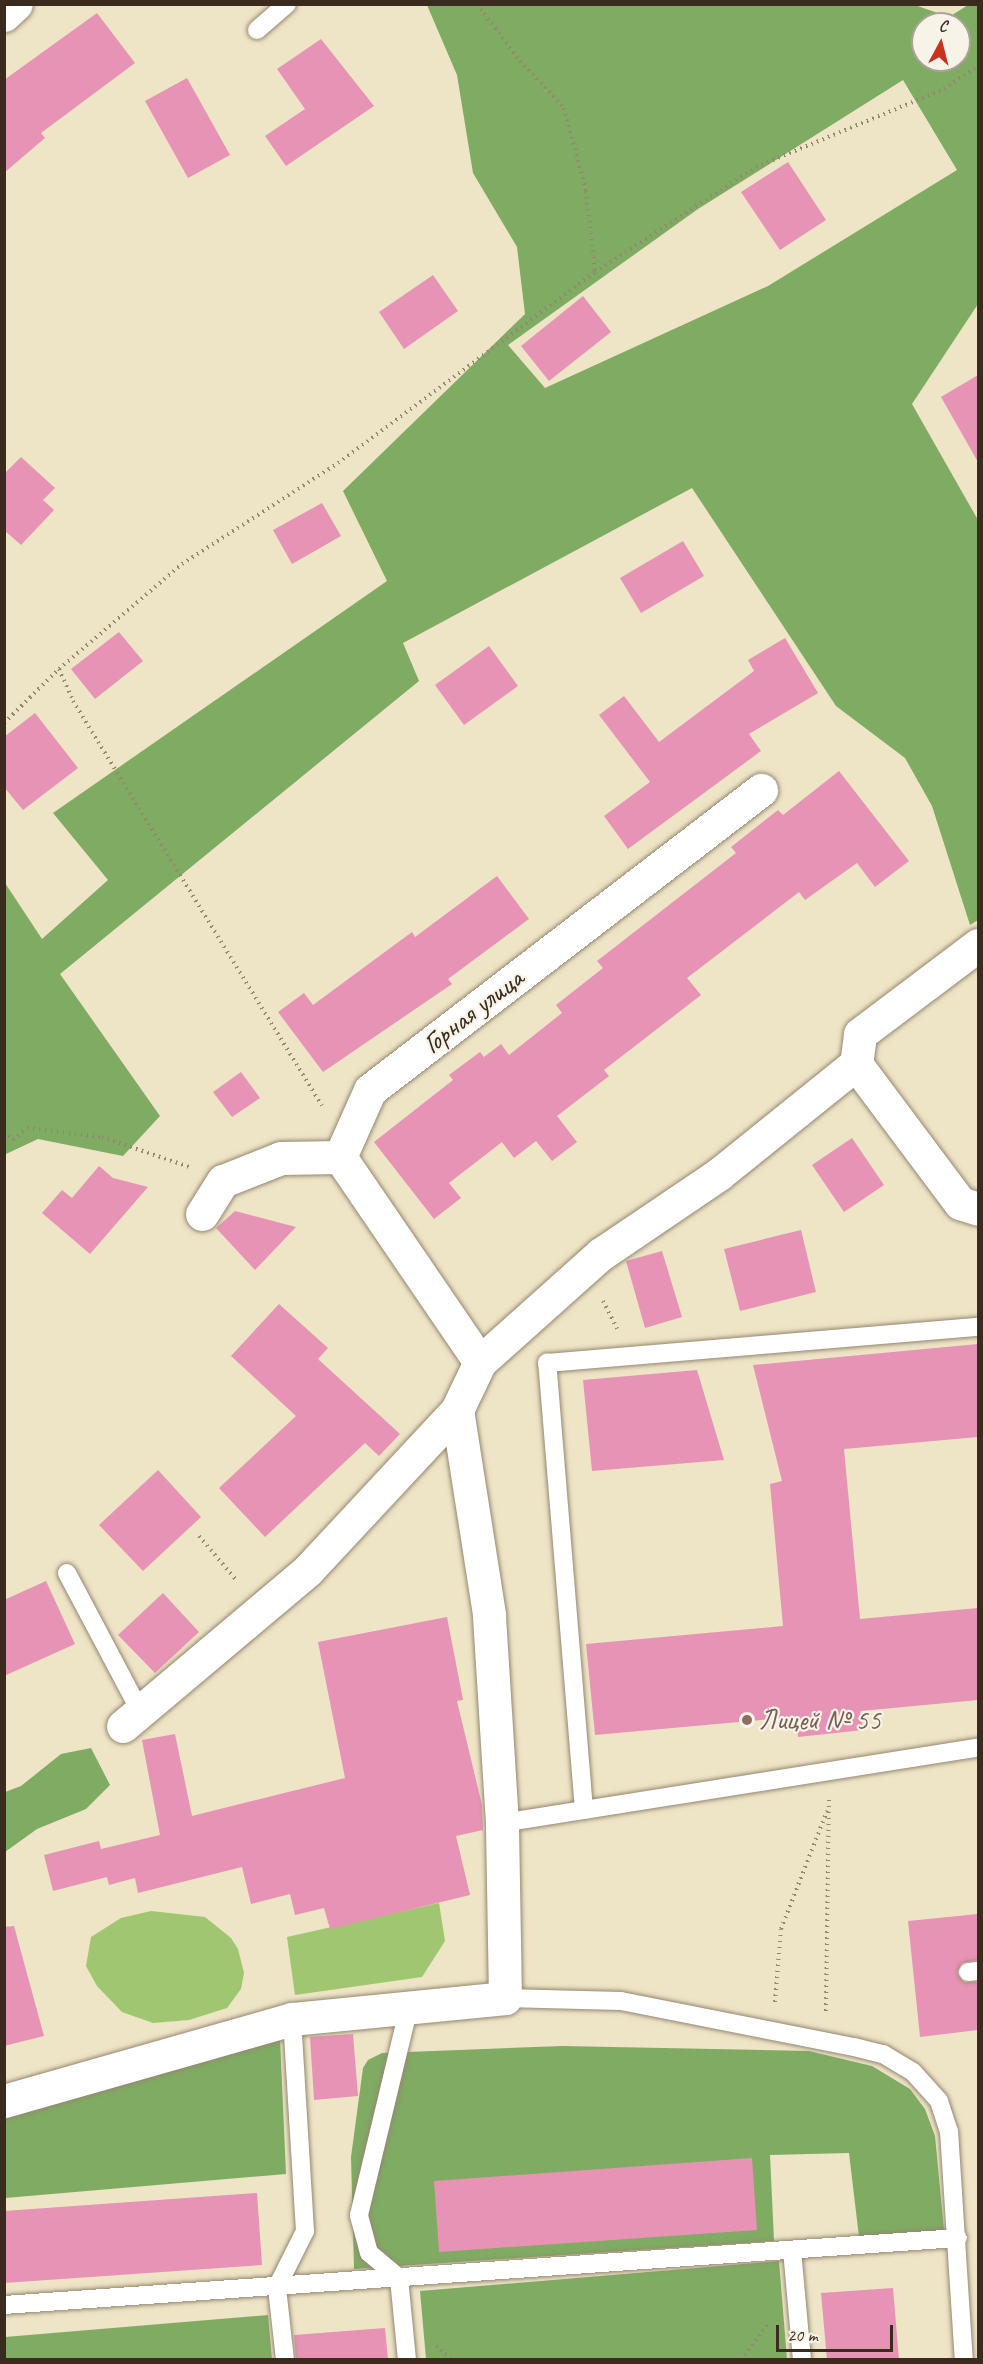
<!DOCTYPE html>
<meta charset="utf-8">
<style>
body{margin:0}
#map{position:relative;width:983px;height:2364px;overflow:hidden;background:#eee4c6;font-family:Caveat,sans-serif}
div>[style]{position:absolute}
.green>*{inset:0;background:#a0c671}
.forest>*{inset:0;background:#80ab63}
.building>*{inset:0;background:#e793b6}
.path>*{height:4px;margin-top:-2px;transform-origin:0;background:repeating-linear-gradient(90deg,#948772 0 1.5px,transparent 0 6px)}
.roads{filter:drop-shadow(0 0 2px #948772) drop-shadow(0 0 2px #948772)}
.lane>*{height:18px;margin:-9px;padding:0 9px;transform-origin:9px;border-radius:9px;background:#fff}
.street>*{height:33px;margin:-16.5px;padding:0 16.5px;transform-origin:16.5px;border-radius:16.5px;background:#fff}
.dots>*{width:16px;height:16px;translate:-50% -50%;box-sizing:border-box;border:3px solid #f7f3e8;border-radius:50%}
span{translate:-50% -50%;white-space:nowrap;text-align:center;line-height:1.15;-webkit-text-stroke:4.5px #f7f3e8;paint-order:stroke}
.street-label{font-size:28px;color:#3b2a1e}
.education-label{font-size:28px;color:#785e54}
.left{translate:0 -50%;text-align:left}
.frame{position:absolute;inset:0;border:6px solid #3b2a1e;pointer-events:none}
.north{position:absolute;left:911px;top:12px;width:60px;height:60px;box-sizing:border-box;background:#f7f3e8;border:2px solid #aca397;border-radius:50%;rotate:7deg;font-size:16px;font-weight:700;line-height:24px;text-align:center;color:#3b2a1e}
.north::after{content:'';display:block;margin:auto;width:21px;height:27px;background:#c8321e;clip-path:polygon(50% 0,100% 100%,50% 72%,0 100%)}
.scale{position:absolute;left:776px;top:2325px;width:117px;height:27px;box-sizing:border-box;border:3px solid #3b2a1e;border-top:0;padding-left:8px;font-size:18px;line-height:21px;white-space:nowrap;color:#3b2a1e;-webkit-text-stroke:4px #f7f3e8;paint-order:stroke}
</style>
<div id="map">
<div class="green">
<i style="clip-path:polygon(439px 1903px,445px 1941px,422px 1977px,295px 1995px,287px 1937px)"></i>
<i style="clip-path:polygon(151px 1911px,205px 1917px,231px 1938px,238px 1949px,244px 1973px,241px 1989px,227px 2008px,189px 2020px,153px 2023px,122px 2012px,97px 1986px,86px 1966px,91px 1937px,121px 1918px)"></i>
</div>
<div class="forest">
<i style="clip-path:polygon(evenodd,912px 4px,949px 17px,968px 5px,978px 5px,978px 304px,912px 404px,978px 520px,978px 920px,970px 925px,932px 806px,905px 758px,836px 706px,692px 488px,403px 643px,419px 681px,60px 974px,160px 1116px,123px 1156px,38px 1139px,6px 1154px,5px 883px,42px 939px,108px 880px,53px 813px,387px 581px,343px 491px,525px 314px,517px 247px,473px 173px,457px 75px,427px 5px,912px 4px,923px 24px,959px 24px,959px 60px,923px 60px,923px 24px,912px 4px,903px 80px,957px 170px,768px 286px,545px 388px,508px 345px,698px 209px,903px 80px)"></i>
<i style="clip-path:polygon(91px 1748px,110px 1785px,86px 1809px,37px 1829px,5px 1852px,5px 1792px,21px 1786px,61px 1754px)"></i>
<i style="clip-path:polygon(280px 2038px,286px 2174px,5px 2198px,5px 2117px)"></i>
<i style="clip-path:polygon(562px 2046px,809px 2051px,872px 2066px,910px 2089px,925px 2109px,935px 2136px,944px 2230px,859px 2237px,849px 2153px,770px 2155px,774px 2241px,354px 2269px,351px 2157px,363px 2068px,368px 2060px,382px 2053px)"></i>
<i style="clip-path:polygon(779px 2261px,787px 2359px,426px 2359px,420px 2291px)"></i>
<i style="clip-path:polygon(268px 2315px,272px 2359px,5px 2359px,5px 2337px)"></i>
</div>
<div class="building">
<i style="clip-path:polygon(97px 13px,135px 63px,41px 133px,45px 138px,4px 173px,4px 80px)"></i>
<i style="clip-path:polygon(321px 39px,374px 106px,286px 166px,265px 136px,305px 109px,277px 69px)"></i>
<i style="clip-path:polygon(187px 78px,230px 155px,188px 178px,145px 101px)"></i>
<i style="clip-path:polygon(788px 162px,826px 220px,780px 250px,741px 192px)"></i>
<i style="clip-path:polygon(433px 275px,458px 311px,404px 349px,379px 312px)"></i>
<i style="clip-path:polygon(583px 296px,611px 332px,549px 381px,521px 346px)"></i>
<i style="clip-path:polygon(978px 375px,978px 462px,941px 397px)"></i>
<i style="clip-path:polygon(21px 457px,55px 488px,43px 500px,54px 510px,21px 545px,4px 530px,4px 474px)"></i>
<i style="clip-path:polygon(322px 503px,341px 536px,292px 564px,273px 530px)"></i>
<i style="clip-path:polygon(683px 541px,704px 576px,641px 613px,620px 578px)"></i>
<i style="clip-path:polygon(119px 632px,143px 661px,95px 699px,71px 669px)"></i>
<i style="clip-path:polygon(785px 638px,818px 693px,749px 734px,761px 751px,628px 849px,604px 816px,650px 782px,599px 715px,624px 696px,659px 742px,754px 671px,748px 660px)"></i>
<i style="clip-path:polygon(489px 646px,518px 686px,464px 725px,435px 685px)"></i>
<i style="clip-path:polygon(35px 713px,78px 768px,23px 810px,4px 787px,4px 737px)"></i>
<i style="clip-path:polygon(839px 771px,909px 861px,875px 887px,857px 863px,805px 900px,799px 892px,687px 978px,701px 995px,604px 1070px,609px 1076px,557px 1116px,577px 1142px,552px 1161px,536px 1141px,514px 1158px,502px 1142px,449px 1183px,461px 1198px,434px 1219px,374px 1142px,453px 1080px,449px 1075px,480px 1052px,484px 1057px,501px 1044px,509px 1055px,562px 1013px,556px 1005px,603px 968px,597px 961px,736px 853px,731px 847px,778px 810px,783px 815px)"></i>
<i style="clip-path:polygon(497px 876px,529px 919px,448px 979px,452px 984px,323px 1072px,278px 1012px,304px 993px,313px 1005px,412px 932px,415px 937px)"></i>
<i style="clip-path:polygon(241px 1072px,260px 1098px,232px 1117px,213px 1092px)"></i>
<i style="clip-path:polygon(852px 1138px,884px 1185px,844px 1212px,812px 1165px)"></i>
<i style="clip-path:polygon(99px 1166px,113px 1178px,148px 1187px,90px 1254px,42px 1213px,62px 1190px,72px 1198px)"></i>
<i style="clip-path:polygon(235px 1211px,296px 1227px,255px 1270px,216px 1228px)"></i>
<i style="clip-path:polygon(801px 1230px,816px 1292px,740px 1311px,724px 1249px)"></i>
<i style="clip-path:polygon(662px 1251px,682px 1317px,645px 1328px,626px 1261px)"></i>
<i style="clip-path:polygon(279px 1304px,328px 1348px,318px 1359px,400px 1434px,379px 1456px,365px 1443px,265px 1537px,219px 1488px,296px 1416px,231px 1356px)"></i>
<i style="clip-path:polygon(978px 1344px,978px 1437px,844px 1449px,860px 1619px,978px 1608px,978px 1700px,861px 1711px,863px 1730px,798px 1737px,796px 1717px,595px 1735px,586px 1644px,783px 1626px,770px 1484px,782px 1481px,753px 1365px)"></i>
<i style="clip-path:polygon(697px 1370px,724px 1460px,592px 1471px,583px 1380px)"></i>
<i style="clip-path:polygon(158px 1470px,201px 1517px,143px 1571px,99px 1525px)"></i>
<i style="clip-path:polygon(46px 1581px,75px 1644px,4px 1676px,4px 1600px)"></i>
<i style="clip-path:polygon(163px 1593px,199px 1632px,155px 1673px,118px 1635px)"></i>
<i style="clip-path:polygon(447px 1617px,463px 1700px,457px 1701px,482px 1805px,483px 1830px,456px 1836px,470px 1895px,330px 1929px,324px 1908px,295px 1915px,290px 1894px,251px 1904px,242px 1867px,138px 1893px,135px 1878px,109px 1885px,107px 1877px,53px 1891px,44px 1855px,99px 1841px,101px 1849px,160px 1835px,142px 1740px,175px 1734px,192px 1816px,345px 1778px,318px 1642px)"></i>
<i style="clip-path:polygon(978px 1914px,978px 1960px,962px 1963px,957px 1973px,964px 1982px,978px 1982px,978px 2030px,920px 2037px,908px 1921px)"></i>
<i style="clip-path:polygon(14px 1926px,44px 2036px,4px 2046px,4px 1927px)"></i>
<i style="clip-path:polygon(353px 2034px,358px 2096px,314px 2100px,310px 2037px)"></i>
<i style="clip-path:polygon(752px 2158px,757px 2230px,439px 2252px,434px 2181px)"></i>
<i style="clip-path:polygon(257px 2193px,262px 2265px,4px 2283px,4px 2211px)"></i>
<i style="clip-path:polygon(893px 2288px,899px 2360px,827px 2360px,821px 2293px)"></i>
<i style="clip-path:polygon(385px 2328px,388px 2360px,296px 2360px,294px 2335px)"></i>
</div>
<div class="path">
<i style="left:477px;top:4px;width:71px;rotate:53deg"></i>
<i style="left:520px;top:61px;width:64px;rotate:46.9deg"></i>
<i style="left:564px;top:108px;width:86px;rotate:75.2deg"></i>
<i style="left:586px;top:191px;width:81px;rotate:83.7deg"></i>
<i style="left:59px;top:669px;width:35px;rotate:66deg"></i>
<i style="left:73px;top:701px;width:475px;rotate:58.4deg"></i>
<i style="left:4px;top:723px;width:77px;rotate:-44.5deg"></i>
<i style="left:59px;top:669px;width:162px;rotate:-40.5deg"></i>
<i style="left:182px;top:564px;width:186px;rotate:-32.9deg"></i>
<i style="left:338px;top:463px;width:320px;rotate:-36.6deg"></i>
<i style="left:595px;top:272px;width:192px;rotate:-33.1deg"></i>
<i style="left:756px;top:167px;width:204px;rotate:-22.5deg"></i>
<i style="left:944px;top:89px;width:41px;rotate:-34.1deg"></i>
<i style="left:4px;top:1132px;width:12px;rotate:42deg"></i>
<i style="left:13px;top:1140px;width:18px;rotate:-41deg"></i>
<i style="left:27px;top:1128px;width:76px;rotate:6.8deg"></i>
<i style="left:102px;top:1137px;width:92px;rotate:19deg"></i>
<i style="left:603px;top:1301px;width:31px;rotate:63deg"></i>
<i style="left:199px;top:1536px;width:59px;rotate:49.8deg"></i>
<i style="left:775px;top:2002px;width:73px;rotate:-85.3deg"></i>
<i style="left:781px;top:1929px;width:127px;rotate:-68.7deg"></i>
<i style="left:826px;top:2011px;width:212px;rotate:-89.2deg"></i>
<i style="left:436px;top:2346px;width:21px;rotate:41deg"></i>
<i style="left:741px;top:2360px;width:47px;rotate:-53.6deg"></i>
</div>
<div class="roads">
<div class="lane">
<i style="left:257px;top:30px;width:40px;rotate:-41deg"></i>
<i style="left:67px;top:1573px;width:156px;rotate:62.1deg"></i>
<i style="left:584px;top:1810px;width:449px;rotate:-94.7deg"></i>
<i style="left:547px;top:1363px;width:433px;rotate:-4.8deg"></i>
<i style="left:502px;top:1823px;width:482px;rotate:-9deg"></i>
<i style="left:968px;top:1972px;width:10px;rotate:-6deg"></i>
<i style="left:505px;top:1998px;width:116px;rotate:1.5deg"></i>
<i style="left:621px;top:2001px;width:237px;rotate:11.2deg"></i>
<i style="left:854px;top:2047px;width:30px;rotate:14deg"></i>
<i style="left:883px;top:2054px;width:35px;rotate:31deg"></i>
<i style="left:913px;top:2072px;width:39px;rotate:48deg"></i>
<i style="left:939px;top:2101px;width:32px;rotate:72deg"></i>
<i style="left:949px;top:2131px;width:229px;rotate:86.3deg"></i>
<i style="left:792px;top:2250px;width:110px;rotate:84.8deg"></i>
<i style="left:4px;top:2305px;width:956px;rotate:-4.02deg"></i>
<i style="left:285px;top:2360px;width:73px;rotate:-96.3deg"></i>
<i style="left:277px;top:2287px;width:63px;rotate:-63.4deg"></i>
<i style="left:305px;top:2231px;width:212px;rotate:-93.5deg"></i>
<i style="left:407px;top:2360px;width:82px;rotate:-95.6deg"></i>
<i style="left:399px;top:2278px;width:39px;rotate:-140deg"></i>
<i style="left:369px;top:2253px;width:39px;rotate:-105deg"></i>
<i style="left:359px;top:2215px;width:214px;rotate:-76.5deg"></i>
</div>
<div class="street">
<i style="left:4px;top:15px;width:16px;rotate:-43deg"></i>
<i style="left:856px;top:1064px;width:174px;rotate:53.2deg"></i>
<i style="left:960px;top:1203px;width:19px;rotate:18deg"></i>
<i style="left:340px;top:1157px;width:248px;rotate:55.7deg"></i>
<i style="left:202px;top:1214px;width:39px;rotate:-58deg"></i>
<i style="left:223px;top:1181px;width:62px;rotate:-21.6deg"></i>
<i style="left:281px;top:1158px;width:59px;rotate:-1deg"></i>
<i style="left:340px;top:1157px;width:73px;rotate:-65.9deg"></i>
<i style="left:370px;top:1090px;width:493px;rotate:-37.5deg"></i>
<i style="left:123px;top:1726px;width:242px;rotate:-40.1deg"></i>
<i style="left:308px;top:1570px;width:219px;rotate:-47deg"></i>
<i style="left:457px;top:1410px;width:53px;rotate:-64.4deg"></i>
<i style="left:480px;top:1362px;width:162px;rotate:-41.8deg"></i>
<i style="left:601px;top:1254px;width:143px;rotate:-34.1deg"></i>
<i style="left:719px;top:1174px;width:176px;rotate:-38.8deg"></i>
<i style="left:856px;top:1064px;width:30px;rotate:-82deg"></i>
<i style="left:860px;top:1034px;width:148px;rotate:-37deg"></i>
<i style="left:4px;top:2101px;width:299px;rotate:-15.9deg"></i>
<i style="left:292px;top:2019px;width:214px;rotate:-5.6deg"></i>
<i style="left:505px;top:1998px;width:175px;rotate:-91deg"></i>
<i style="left:502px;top:1823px;width:209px;rotate:-93.6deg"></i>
<i style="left:489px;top:1614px;width:206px;rotate:-98.9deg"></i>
</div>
</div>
<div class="dots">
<i style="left:747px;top:1720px;background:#8d6e63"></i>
</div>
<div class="street-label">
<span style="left:473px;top:1011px;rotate:-38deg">Горная улица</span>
</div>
<div class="education-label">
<span class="left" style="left:759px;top:1720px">Лицей № 55</span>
</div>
<div class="frame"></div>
<div class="north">С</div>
<div class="scale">20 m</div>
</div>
